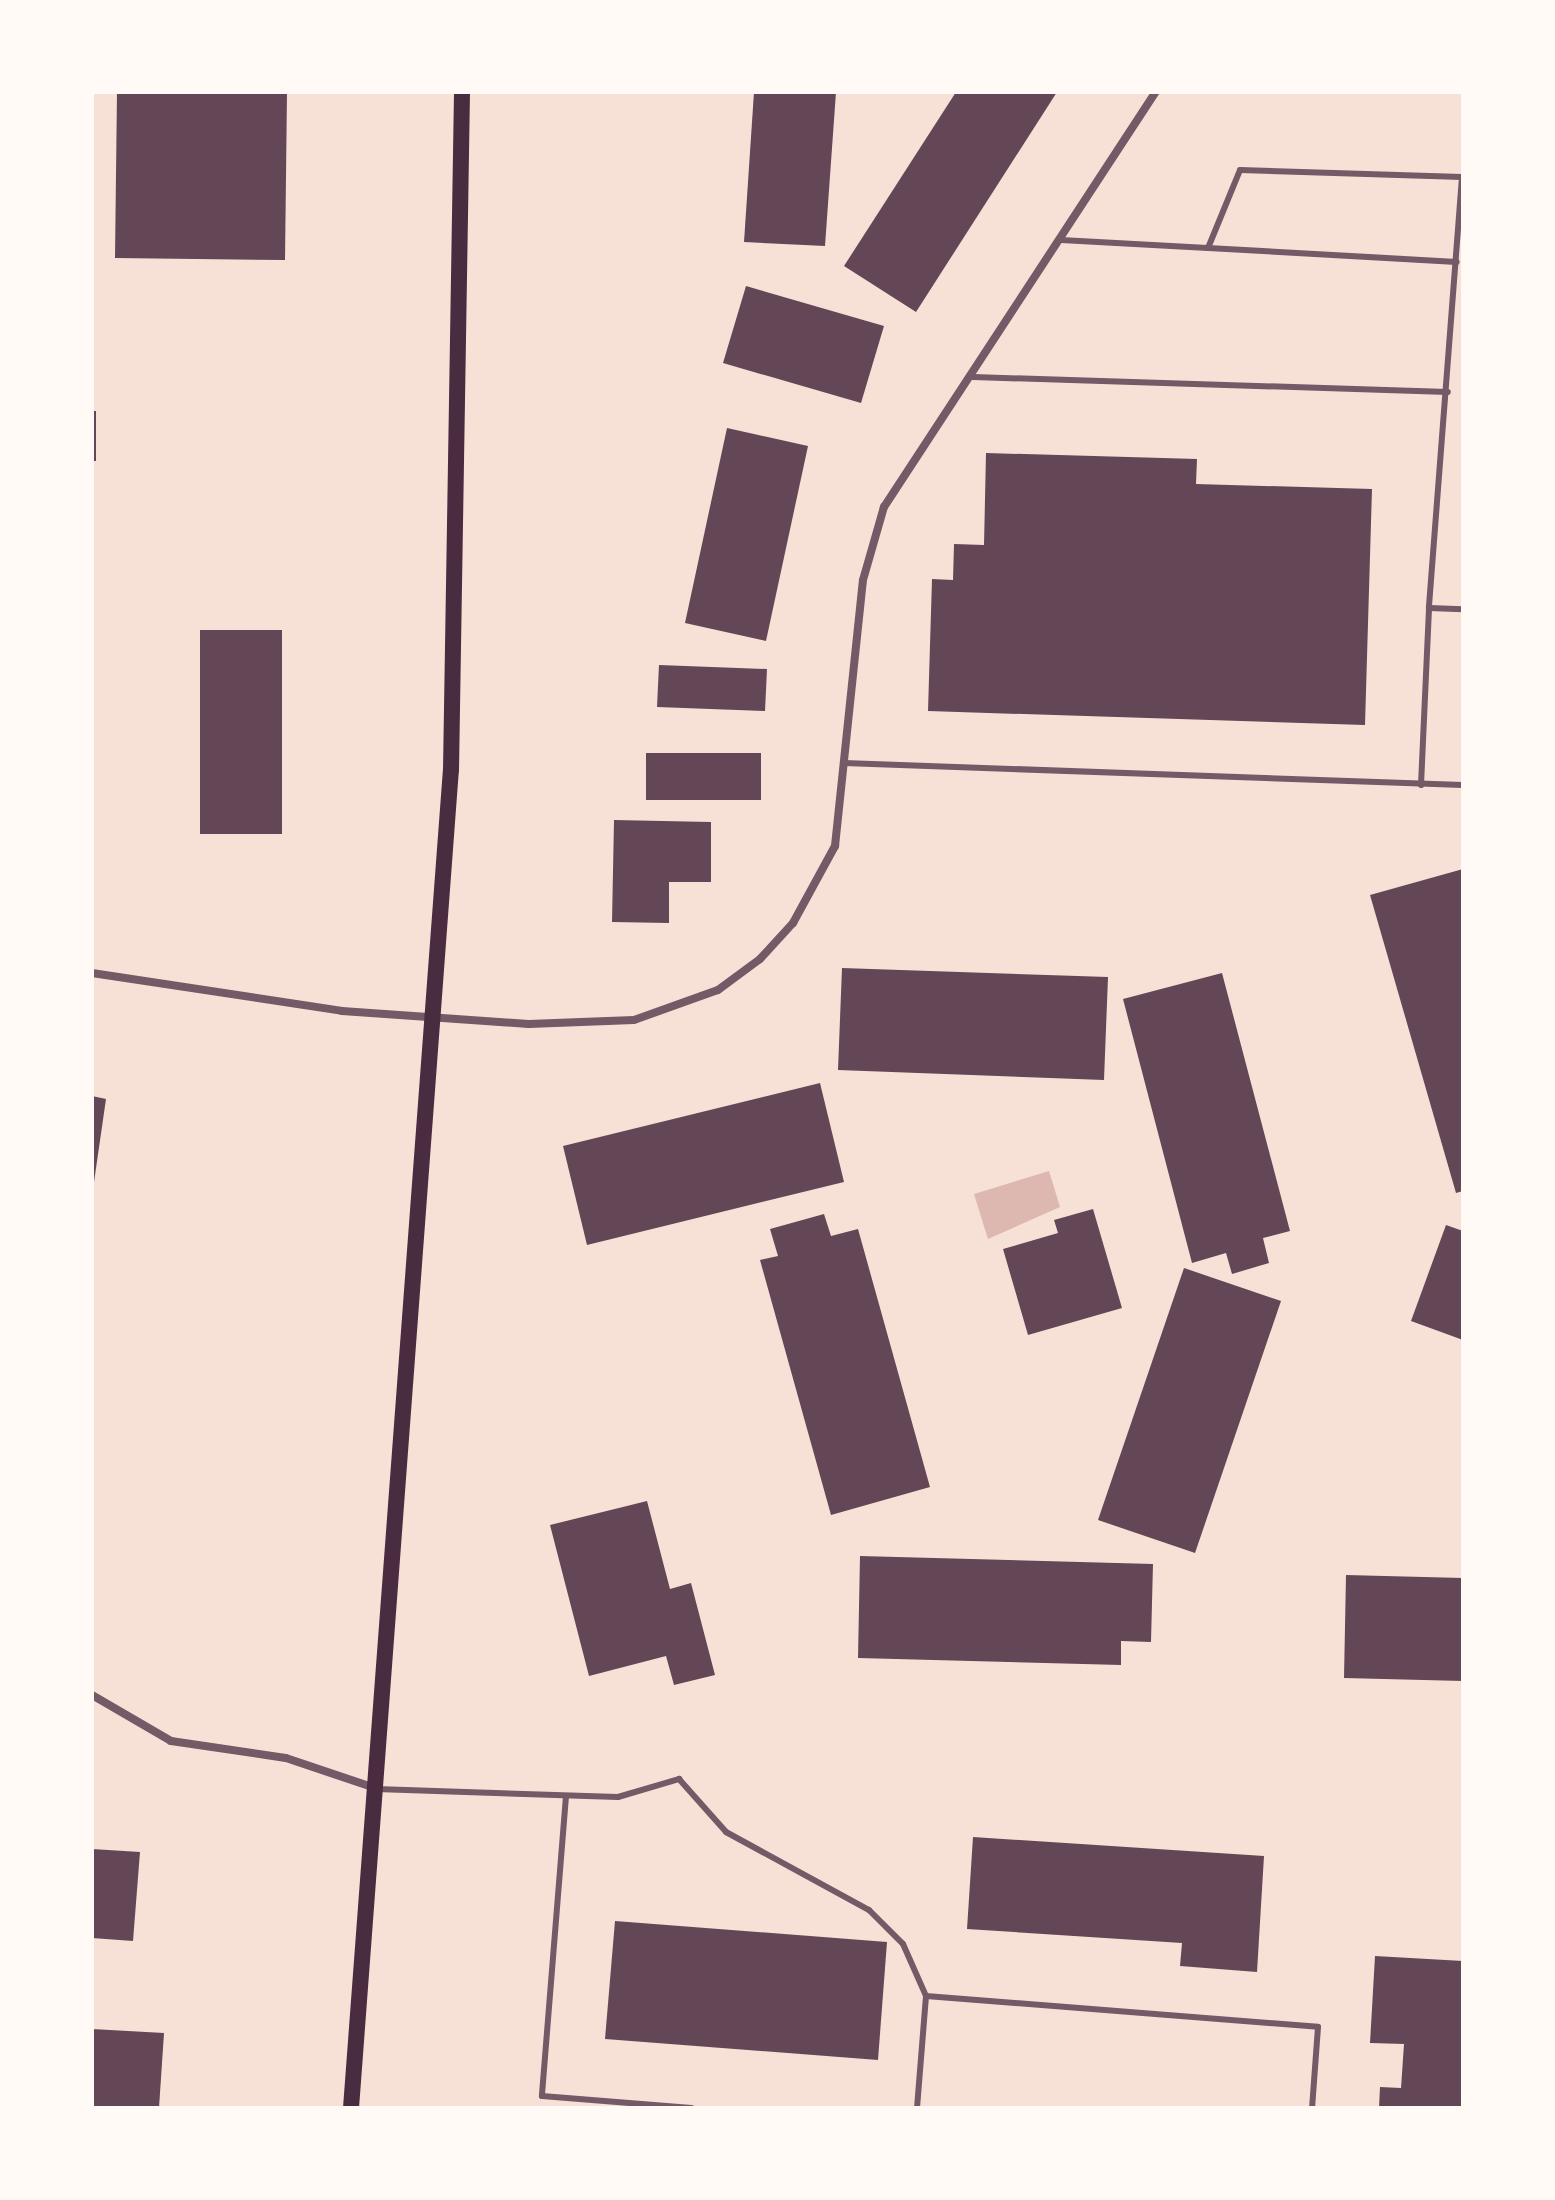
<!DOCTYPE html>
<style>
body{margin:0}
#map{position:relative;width:1555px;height:2200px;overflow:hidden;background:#f7e1d7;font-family:"Playfair Display",serif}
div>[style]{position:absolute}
.water>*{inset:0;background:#dcb8b0}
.building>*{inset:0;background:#644757}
.service>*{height:6px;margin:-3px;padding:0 3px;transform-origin:3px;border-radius:3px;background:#755966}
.minor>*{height:8px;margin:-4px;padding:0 4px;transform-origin:4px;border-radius:4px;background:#755966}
.secondary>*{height:16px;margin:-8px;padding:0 8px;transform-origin:8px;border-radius:8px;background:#4a2c40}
span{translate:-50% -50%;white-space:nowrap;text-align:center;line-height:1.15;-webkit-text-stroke:6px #fffaf5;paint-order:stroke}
.frame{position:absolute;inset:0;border:94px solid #fffaf5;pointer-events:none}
</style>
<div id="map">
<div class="water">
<i style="clip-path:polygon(1049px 1171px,1060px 1207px,988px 1239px,974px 1194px)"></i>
</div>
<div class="building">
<i style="clip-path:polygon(117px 92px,287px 92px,285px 260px,115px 258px)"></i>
<i style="clip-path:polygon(754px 92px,836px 92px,825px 246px,744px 242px)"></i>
<i style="clip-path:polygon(956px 92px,1057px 92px,916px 312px,844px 266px)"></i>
<i style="clip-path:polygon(746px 286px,884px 326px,861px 403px,723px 363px)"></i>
<i style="clip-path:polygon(92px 411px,96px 411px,96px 461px,92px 461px)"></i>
<i style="clip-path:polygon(727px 428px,808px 446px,766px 641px,685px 623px)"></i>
<i style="clip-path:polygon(986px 453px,1197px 459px,1196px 484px,1372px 489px,1365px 725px,928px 711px,932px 579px,953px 580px,954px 544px,984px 545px)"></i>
<i style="clip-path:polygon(200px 630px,282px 630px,282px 834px,200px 834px)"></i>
<i style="clip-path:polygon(659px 665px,767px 669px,765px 711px,657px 707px)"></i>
<i style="clip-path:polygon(646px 753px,761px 753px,761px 800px,646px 800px)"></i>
<i style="clip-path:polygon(614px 820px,711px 822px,711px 882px,669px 882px,669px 923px,612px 922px)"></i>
<i style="clip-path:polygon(1463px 869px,1463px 1191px,1456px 1193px,1370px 895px)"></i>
<i style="clip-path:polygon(842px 968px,1108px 977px,1104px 1080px,838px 1070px)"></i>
<i style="clip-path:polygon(1222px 973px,1290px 1231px,1263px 1238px,1269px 1263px,1232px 1274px,1226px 1253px,1192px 1263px,1123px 999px)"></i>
<i style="clip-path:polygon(820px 1083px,844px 1182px,587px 1245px,563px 1146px)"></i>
<i style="clip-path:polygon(92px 1096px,106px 1099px,94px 1182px,92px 1182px)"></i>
<i style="clip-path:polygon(1093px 1209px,1122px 1308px,1028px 1335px,1003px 1249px,1058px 1233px,1054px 1220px)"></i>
<i style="clip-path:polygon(824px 1214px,831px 1236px,858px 1229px,930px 1487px,831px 1515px,760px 1260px,778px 1256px,770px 1229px)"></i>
<i style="clip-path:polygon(1446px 1225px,1463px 1231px,1463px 1340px,1411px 1321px)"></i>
<i style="clip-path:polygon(1184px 1268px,1281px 1301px,1195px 1553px,1098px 1520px)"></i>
<i style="clip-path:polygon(647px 1501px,670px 1589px,691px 1583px,715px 1675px,674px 1685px,666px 1656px,589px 1676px,550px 1525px)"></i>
<i style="clip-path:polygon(860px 1556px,1153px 1564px,1151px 1642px,1121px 1641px,1121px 1665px,858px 1658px)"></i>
<i style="clip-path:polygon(1346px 1575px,1463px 1578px,1463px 1681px,1344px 1678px)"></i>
<i style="clip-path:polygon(973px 1837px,1264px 1856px,1257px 1972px,1180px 1966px,1182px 1943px,967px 1929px)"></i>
<i style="clip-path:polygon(92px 1849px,140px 1852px,133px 1941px,92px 1938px)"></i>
<i style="clip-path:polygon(615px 1921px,887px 1942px,878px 2060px,605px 2039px)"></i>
<i style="clip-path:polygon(1375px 1956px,1463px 1961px,1463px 2108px,1379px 2108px,1380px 2087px,1401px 2088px,1404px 2044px,1370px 2043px)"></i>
<i style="clip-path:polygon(92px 2029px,164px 2033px,159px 2108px,92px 2108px)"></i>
</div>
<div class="service">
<i style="left:1061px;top:240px;width:147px;rotate:3.1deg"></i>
<i style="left:1208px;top:248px;width:84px;rotate:-67.7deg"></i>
<i style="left:1240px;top:170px;width:222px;rotate:1.8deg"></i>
<i style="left:1462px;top:177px;width:432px;rotate:94.4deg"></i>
<i style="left:1429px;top:608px;width:34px;rotate:2deg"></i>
<i style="left:1208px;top:248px;width:249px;rotate:3.2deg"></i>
<i style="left:973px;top:377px;width:475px;rotate:1.8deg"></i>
<i style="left:844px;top:763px;width:619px;rotate:2.04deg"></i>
<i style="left:1421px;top:785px;width:177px;rotate:-87.4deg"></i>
<i style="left:376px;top:1789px;width:242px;rotate:1.9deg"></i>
<i style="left:618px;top:1797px;width:64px;rotate:-16.4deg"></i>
<i style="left:679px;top:1779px;width:71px;rotate:48.4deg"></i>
<i style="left:726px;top:1832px;width:163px;rotate:28.6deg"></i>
<i style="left:869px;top:1910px;width:48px;rotate:45deg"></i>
<i style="left:903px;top:1944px;width:57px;rotate:66.1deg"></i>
<i style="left:926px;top:1996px;width:393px;rotate:4.5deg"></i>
<i style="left:1318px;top:2027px;width:81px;rotate:94.2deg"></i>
<i style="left:566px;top:1796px;width:301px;rotate:94.6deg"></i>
<i style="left:542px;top:2096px;width:150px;rotate:4.6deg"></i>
<i style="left:917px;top:2108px;width:112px;rotate:-85.4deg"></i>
</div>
<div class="minor">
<i style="left:92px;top:973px;width:253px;rotate:8.6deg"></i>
<i style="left:342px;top:1011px;width:187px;rotate:4deg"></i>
<i style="left:529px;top:1024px;width:105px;rotate:-2.2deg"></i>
<i style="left:634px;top:1020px;width:89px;rotate:-19.7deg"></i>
<i style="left:718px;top:990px;width:52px;rotate:-36.4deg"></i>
<i style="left:760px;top:959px;width:49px;rotate:-47.5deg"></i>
<i style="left:793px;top:923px;width:88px;rotate:-61.4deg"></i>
<i style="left:835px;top:846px;width:267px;rotate:-84deg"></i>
<i style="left:863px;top:580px;width:76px;rotate:-74deg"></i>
<i style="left:884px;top:507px;width:496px;rotate:-56.8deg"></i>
<i style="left:92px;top:1695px;width:91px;rotate:30.2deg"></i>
<i style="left:171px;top:1741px;width:116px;rotate:8.4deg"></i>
<i style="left:286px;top:1758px;width:94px;rotate:18.6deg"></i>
</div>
<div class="secondary">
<i style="left:351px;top:2108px;width:1342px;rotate:-85.73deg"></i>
<i style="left:451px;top:770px;width:678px;rotate:-89.07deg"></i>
</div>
<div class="frame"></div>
</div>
